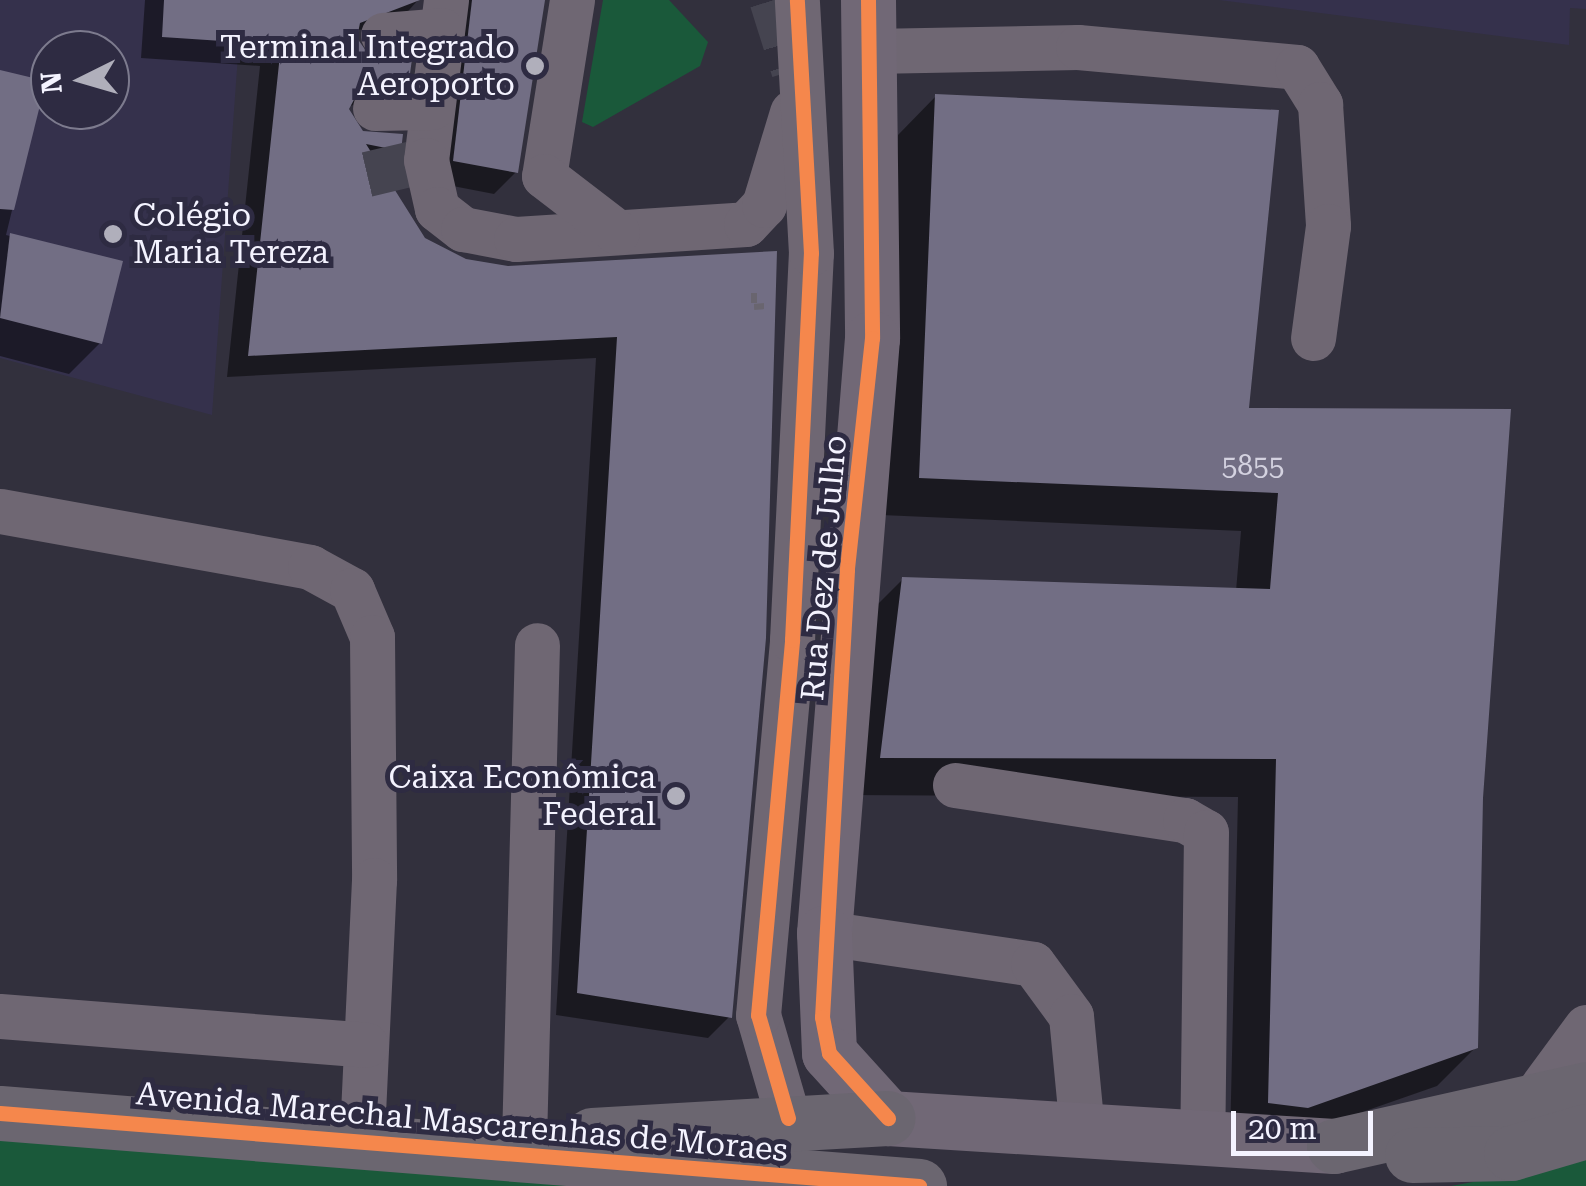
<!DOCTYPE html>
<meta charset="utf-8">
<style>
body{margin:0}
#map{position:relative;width:1586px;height:1186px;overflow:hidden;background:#32303d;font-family:"Roboto Serif",serif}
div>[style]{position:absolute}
.built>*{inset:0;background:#35314c}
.green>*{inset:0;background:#1a593a}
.shadow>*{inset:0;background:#0007}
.building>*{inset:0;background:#726e84}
.minor-tunnel>*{height:45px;margin-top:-22.5px;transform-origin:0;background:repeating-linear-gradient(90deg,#454450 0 45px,transparent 0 67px)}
.path>*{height:6px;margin-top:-3px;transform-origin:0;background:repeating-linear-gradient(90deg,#69656f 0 10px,transparent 0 15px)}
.minor>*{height:45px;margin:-22.5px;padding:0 22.5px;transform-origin:22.5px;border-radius:22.5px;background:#6f6773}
.major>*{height:55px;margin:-27.5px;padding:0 27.5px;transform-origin:27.5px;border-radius:27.5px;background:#716876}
.highway>*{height:55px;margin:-27.5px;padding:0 27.5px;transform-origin:27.5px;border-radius:27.5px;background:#6b6670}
.cycleway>*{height:15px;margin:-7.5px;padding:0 7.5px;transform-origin:7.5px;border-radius:7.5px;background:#f5874c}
.dots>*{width:28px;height:28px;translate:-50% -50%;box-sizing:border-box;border:5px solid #2e2b42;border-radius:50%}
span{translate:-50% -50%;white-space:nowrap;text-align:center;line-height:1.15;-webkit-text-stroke:10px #2e2b42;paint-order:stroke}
.number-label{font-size:28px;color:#d4d2e0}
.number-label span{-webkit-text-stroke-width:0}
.poi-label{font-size:32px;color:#f4f3ff}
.right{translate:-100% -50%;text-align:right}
.left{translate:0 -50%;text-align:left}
.street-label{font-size:32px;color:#f4f3ff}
.north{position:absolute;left:30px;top:30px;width:100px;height:100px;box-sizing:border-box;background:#2e2b42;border:2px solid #7d7b8e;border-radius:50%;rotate:265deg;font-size:28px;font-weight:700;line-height:40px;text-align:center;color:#f4f3ff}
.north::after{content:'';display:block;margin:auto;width:35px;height:45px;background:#b0afbb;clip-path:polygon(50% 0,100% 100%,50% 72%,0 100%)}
.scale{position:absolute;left:1231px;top:1111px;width:142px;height:45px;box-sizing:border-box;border:5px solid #f4f3ff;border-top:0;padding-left:12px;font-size:30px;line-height:35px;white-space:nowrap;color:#f4f3ff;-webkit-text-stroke:8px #2e2b42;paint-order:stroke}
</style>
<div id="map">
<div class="built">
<i style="clip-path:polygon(evenodd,0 0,242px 0,212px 415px,0 358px,0 0,50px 50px,110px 50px,110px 110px,50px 110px,50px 50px)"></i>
<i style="clip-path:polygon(1219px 0,1586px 0,1586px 9px,1570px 8px,1569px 45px)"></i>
</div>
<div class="green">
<i style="clip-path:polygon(603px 0,669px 0,708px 42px,700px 66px,593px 127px,582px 122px)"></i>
<i style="clip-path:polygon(0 1132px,689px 1186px,0 1186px)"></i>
<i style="clip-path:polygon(1586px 1156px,1586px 1186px,1451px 1186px,1533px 1171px)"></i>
</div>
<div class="shadow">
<i style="clip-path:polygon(145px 0,418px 0,394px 27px,356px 30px,354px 39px,370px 61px,407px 80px,385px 102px,345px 106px,362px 134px,398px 150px,379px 169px,423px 240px,466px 261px,508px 268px,774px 254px,730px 1016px,708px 1038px,556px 1015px,596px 358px,227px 377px,260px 66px,141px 58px)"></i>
<i style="clip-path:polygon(431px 0,543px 0,516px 172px,494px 194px,432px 182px)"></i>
<i style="clip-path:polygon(0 72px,43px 83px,6px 235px,120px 263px,100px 343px,69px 374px,0 356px)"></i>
<i style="clip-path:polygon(936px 96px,1246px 411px,1480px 797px,1476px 1047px,1437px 1086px,1268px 1145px,1230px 1140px,1238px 797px,843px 795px,864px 618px,903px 579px,1236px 591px,1241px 531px,881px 515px,898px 135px)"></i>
</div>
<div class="building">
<i style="clip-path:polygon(164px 0,420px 0,360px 23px,357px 38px,371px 58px,412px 59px,409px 81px,362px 85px,349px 109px,363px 131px,403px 134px,401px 151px,366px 144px,425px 238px,466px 259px,508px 266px,777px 251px,766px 638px,732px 1018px,577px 993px,617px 337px,248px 356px,281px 45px,162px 37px)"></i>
<i style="clip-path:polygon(472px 0,545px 0,518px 173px,453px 161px)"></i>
<i style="clip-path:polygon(0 70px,46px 81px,14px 210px,0 209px)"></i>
<i style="clip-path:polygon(935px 94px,1279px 110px,1249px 408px,1511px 409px,1483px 798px,1478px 1048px,1308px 1108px,1268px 1103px,1276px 759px,880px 758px,902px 577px,1270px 589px,1278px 493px,919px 478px)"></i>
<i style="clip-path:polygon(10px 233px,123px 261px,102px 344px,0 318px)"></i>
</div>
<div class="minor-tunnel">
<i style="left:772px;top:0;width:73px;rotate:72.6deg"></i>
<i style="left:367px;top:174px;width:61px;rotate:-13.3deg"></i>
</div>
<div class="path">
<i style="left:754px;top:293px;width:14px;rotate:90deg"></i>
<i style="left:754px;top:307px;width:11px;rotate:-5deg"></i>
</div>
<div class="minor">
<i style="left:446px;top:0;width:161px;rotate:97.1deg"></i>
<i style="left:426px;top:160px;width:50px;rotate:77.3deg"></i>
<i style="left:437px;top:209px;width:33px;rotate:38deg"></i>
<i style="left:463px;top:229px;width:54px;rotate:10.7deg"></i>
<i style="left:516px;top:239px;width:230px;rotate:-3.7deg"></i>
<i style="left:746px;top:224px;width:26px;rotate:-47deg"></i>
<i style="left:764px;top:205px;width:97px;rotate:-73.2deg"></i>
<i style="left:572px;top:0;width:178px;rotate:99deg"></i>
<i style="left:544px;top:176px;width:92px;rotate:37.5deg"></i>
<i style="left:383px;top:35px;width:59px;rotate:-4.8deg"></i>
<i style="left:871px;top:51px;width:207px;rotate:-1.1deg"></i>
<i style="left:1078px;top:47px;width:220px;rotate:5.2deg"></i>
<i style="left:1297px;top:67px;width:44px;rotate:58.1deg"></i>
<i style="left:1320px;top:104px;width:122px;rotate:86.2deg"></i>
<i style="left:1328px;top:226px;width:113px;rotate:97.6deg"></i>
<i style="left:375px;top:108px;width:57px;rotate:-1deg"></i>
<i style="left:0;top:511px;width:315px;rotate:10.2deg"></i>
<i style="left:310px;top:567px;width:48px;rotate:28.7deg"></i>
<i style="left:352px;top:590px;width:51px;rotate:66.9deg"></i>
<i style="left:372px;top:637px;width:243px;rotate:89.5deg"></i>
<i style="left:374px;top:880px;width:259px;rotate:92.7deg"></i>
<i style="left:955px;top:785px;width:233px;rotate:8.7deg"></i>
<i style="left:1185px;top:820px;width:24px;rotate:30deg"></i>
<i style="left:1206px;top:832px;width:306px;rotate:90.7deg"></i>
<i style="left:824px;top:933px;width:211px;rotate:8.4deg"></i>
<i style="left:1033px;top:964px;width:64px;rotate:53.8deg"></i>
<i style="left:1071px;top:1016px;width:115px;rotate:84.5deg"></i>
<i style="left:0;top:1016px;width:367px;rotate:4.5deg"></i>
<i style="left:1528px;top:1106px;width:98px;rotate:-53.7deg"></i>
<i style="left:788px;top:1118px;width:107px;rotate:-106.2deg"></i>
<i style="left:758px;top:1015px;width:377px;rotate:-84.8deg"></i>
<i style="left:792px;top:640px;width:387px;rotate:-87.2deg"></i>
<i style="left:811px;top:253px;width:253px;rotate:-93.2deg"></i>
<i style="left:524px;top:1141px;width:496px;rotate:-88.5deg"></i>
</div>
<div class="major">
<i style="left:868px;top:0;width:338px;rotate:89.3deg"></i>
<i style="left:872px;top:338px;width:597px;rotate:94.61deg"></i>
<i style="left:824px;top:933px;width:120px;rotate:87.6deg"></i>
<i style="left:829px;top:1053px;width:88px;rotate:47.8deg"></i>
<i style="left:888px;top:1118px;width:447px;rotate:3.6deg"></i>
</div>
<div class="highway">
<i style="left:0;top:1113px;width:922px;rotate:4.54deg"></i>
<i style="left:592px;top:1135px;width:296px;rotate:-3.3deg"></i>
<i style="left:1334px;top:1146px;width:258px;rotate:-12.7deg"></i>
<i style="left:1412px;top:1155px;width:99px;rotate:-1.2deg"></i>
<i style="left:1511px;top:1153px;width:78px;rotate:-16.3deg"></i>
</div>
<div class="cycleway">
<i style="left:868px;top:0;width:338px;rotate:89.3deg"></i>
<i style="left:872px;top:338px;width:233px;rotate:96.2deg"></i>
<i style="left:847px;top:570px;width:448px;rotate:93.2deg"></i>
<i style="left:822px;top:1017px;width:37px;rotate:79deg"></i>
<i style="left:829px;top:1053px;width:88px;rotate:47.8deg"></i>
<i style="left:0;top:1113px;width:922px;rotate:4.54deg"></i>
<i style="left:788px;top:1118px;width:107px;rotate:-106.2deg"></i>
<i style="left:758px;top:1015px;width:377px;rotate:-84.8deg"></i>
<i style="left:792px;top:640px;width:387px;rotate:-87.2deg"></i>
<i style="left:811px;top:253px;width:253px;rotate:-93.2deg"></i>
</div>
<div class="dots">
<i style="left:535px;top:66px;background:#b0afbb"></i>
<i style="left:113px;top:234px;background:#b0afbb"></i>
<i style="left:676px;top:796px;background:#b0afbb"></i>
</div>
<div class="number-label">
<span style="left:1253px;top:466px">5855</span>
</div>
<div class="poi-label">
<span class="right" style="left:515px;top:66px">Terminal Integrado<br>Aeroporto</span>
<span class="left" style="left:133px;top:234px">Colégio<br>Maria Tereza</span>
<span class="right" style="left:656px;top:796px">Caixa Econômica<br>Federal</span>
</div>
<div class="street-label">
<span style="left:824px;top:568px;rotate:-85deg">Rua Dez de Julho</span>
<span style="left:462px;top:1122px;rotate:5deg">Avenida Marechal Mascarenhas de Moraes</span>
</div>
<div class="north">N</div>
<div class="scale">20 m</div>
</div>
